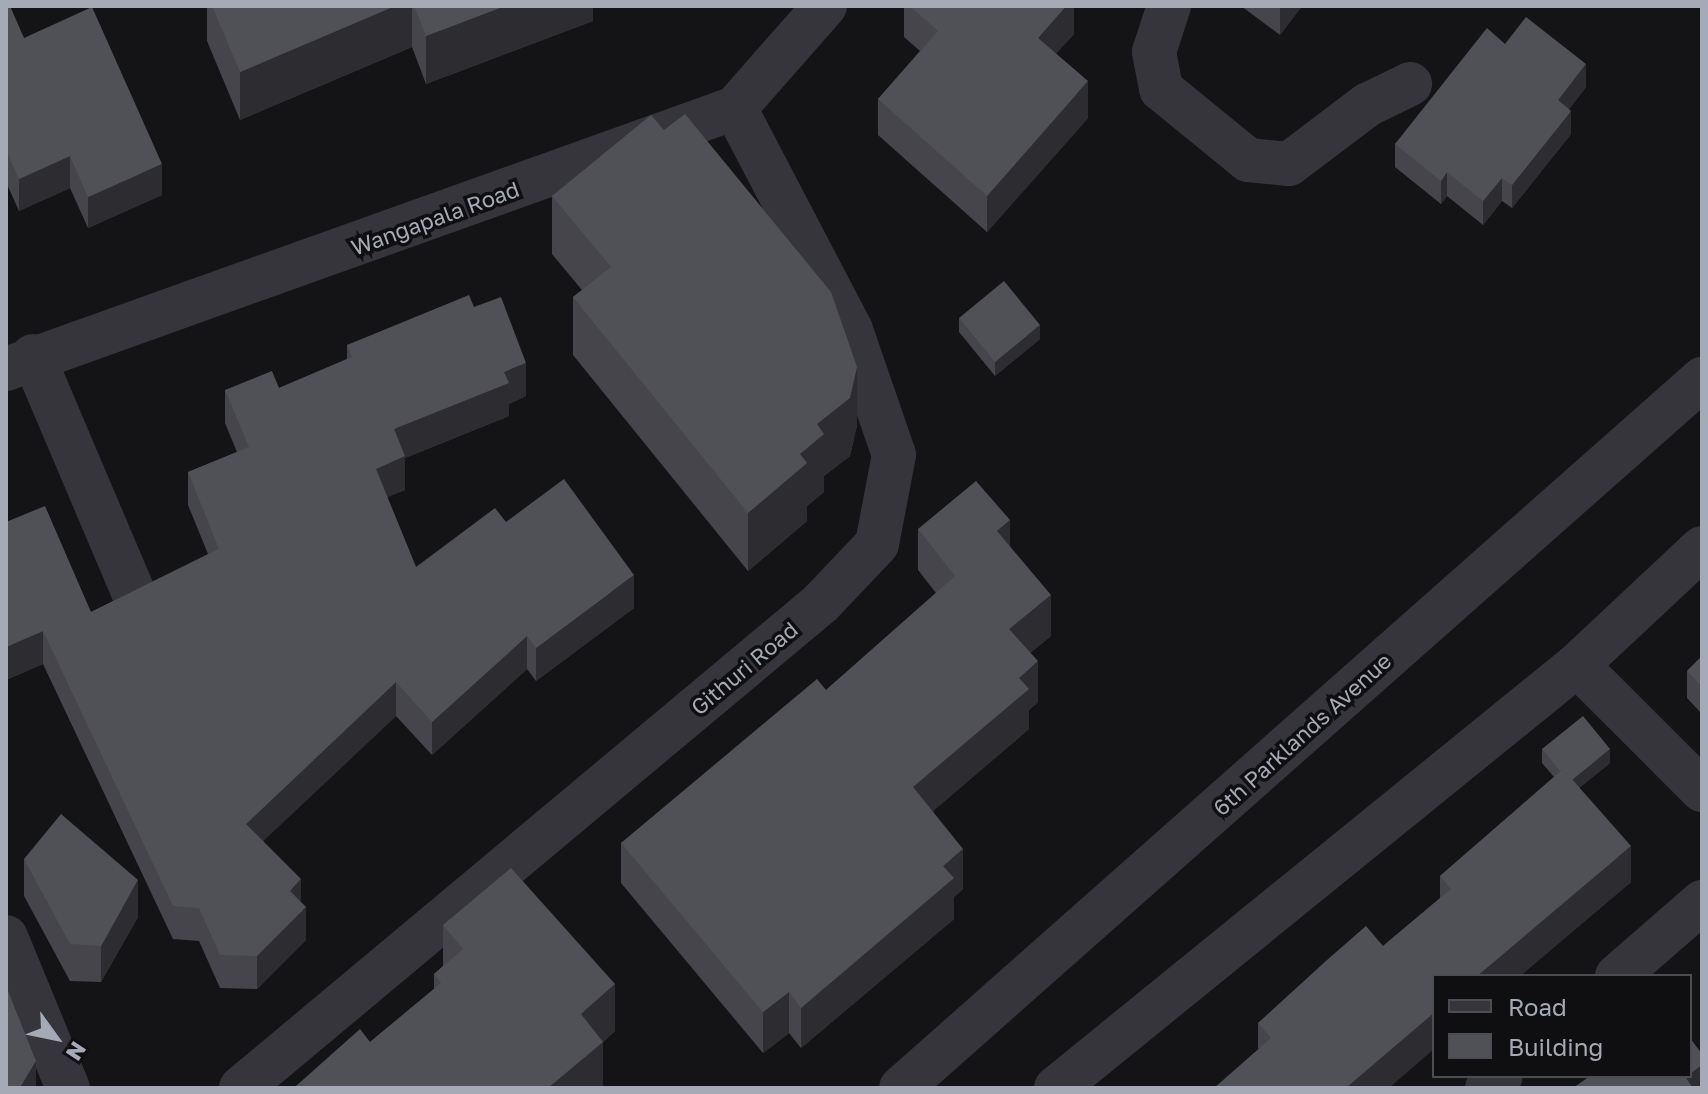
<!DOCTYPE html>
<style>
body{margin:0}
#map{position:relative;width:1708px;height:1094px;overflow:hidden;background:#141416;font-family:"Golos Text",sans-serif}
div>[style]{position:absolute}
.minor>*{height:44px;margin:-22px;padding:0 22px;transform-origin:22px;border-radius:22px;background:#35353b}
.wall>*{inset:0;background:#45454b}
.shaded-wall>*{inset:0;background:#2d2d31}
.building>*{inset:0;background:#505057}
span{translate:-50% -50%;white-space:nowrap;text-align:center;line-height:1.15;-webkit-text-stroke:7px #0f0f11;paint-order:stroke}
.street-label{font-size:22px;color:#a6a9b6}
.frame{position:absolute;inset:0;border:8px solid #a6a9b6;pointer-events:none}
.legend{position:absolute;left:1432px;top:974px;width:260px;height:104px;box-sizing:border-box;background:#0f0f11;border:2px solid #4b4d53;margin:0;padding:10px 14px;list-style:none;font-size:24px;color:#a6a9b6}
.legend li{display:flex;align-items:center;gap:16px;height:40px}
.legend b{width:40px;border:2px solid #4b4d53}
.north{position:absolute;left:16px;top:998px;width:80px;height:80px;-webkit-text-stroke:6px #0f0f11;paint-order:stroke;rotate:123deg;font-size:22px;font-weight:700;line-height:32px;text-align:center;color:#a6a9b6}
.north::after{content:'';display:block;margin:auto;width:28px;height:36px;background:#a6a9b6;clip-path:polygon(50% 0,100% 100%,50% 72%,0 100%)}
</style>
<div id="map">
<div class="minor">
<i style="left:1169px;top:6px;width:48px;rotate:108.1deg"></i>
<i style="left:1154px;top:52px;width:38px;rotate:79deg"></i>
<i style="left:1161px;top:89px;width:112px;rotate:39.2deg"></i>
<i style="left:1248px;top:160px;width:41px;rotate:5.6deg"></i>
<i style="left:1289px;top:164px;width:98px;rotate:-37.1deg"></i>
<i style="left:1367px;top:105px;width:48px;rotate:-26deg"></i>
<i style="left:33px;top:356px;width:259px;rotate:67deg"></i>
<i style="left:6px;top:369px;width:774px;rotate:-19.7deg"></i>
<i style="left:735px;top:108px;width:136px;rotate:-48.6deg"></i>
<i style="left:1577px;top:665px;width:177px;rotate:45deg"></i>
<i style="left:6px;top:937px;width:163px;rotate:67.7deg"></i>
<i style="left:1617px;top:976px;width:113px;rotate:-41deg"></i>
<i style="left:241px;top:1088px;width:756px;rotate:-39.9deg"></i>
<i style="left:821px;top:603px;width:81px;rotate:-46.5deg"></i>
<i style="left:877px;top:544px;width:91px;rotate:-79.2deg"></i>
<i style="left:894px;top:455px;width:132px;rotate:-109deg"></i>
<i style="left:851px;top:330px;width:250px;rotate:-117.6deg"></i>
<i style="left:901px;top:1088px;width:1070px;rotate:-41.51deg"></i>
<i style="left:1056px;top:1088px;width:671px;rotate:-39.07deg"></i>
<i style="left:1577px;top:665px;width:171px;rotate:-43.1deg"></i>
<i style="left:1487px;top:1088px;width:18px;rotate:-41deg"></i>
</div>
<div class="wall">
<i style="clip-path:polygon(6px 6px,24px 38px,162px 195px,88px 228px,70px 188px,19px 211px,6px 182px)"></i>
<i style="clip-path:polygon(207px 6px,593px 6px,593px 21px,426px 84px,412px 47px,240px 120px,207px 41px)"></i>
<i style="clip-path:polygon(904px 6px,1074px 6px,1074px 34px,1056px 53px,1088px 118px,987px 232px,878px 135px,878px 99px,920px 51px,904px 37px)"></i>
<i style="clip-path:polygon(1241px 6px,1302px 6px,1280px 35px)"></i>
<i style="clip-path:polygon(1505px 44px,1586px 87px,1569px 109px,1571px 134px,1512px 208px,1502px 201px,1483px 225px,1447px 196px,1441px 204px,1395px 167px,1395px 144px)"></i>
<i style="clip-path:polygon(552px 196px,857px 425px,850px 456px,824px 476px,824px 492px,807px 506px,807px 521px,748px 571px,573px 355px,573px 297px,582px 290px,552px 254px)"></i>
<i style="clip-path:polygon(474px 307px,526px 396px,509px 404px,509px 416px,405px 458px,405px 490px,387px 497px,416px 567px,506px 522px,634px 608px,536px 681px,527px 669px,432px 755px,396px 716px,263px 841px,301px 902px,306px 940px,257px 989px,220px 988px,199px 941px,173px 939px,43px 664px,6px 680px,6px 522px,91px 612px,208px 554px,188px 505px,188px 472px,237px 452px,225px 423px,225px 390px,279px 388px,347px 359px,347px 345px)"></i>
<i style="clip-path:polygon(959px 318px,1040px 339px,995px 376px,959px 332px)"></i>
<i style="clip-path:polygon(918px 529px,1010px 547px,1051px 636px,1030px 653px,1038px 702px,1029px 710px,1029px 729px,933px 811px,963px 889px,954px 897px,954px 919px,801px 1048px,789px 1033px,763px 1053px,621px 883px,621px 843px,826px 690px,936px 593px,918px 570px)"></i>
<i style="clip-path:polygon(1702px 656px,1702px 714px,1687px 698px,1687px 671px)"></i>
<i style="clip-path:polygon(1542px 749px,1610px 763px,1579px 788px,1631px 882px,1520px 976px,1434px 976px,1258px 1049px,1258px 1023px,1383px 946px,1440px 898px,1440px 876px,1554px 777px,1542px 763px)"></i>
<i style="clip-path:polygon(24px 859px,138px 917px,101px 982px,70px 981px,24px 896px)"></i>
<i style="clip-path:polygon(443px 925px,615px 1031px,603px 1042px,603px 1088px,296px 1088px,296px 1086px,370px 1042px,434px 989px,434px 974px,443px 966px)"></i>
</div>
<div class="shaded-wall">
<i style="clip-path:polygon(395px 6px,412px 6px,412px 47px,240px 120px,240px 72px)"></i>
<i style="clip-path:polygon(505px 6px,593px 6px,593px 21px,426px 84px,426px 36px)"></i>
<i style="clip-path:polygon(1066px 6px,1074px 6px,1074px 34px,1038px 74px,1038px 38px)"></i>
<i style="clip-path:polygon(1282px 6px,1302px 6px,1280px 35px,1280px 8px)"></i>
<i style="clip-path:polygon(1586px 64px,1586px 87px,1558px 124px,1558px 100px)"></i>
<i style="clip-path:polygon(1088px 81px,1088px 118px,987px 232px,987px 196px)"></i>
<i style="clip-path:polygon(1571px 111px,1571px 134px,1512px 208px,1512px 185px)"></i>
<i style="clip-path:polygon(70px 156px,70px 188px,19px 211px,19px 179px)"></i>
<i style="clip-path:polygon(162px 164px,162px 195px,88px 228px,88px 197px)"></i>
<i style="clip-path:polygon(1447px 172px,1447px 196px,1441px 204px,1441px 181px)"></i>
<i style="clip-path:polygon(1502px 178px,1502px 201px,1483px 225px,1483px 201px)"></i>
<i style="clip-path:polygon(1040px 325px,1040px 339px,995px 376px,995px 362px)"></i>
<i style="clip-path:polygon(526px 363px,526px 396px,509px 404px,509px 416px,405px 458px,405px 490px,376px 502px,376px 469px,394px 429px,504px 372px)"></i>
<i style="clip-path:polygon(857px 367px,857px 425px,850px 456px,824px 476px,824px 492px,807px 506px,807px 521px,748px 571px,748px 513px,800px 454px,817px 424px)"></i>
<i style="clip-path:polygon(1010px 520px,1010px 561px,997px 531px)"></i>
<i style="clip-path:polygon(634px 575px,634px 608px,536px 681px,536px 648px)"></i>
<i style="clip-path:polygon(1051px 595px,1051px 636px,1009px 670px,1009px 629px)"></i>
<i style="clip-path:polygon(43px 631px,43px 664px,6px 680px,6px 647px)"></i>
<i style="clip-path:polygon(527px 636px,527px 669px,432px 755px,432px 722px)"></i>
<i style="clip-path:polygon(1038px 661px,1038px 702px,1029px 710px,1029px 729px,913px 828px,913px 787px,1019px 678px)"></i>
<i style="clip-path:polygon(396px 682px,396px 716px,246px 857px,246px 824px)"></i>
<i style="clip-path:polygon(1610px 749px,1610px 763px,1569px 796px,1569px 782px)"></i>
<i style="clip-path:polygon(1631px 846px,1631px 882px,1520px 976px,1477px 976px)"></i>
<i style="clip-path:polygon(963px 849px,963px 889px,954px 897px,954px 919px,801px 1048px,801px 1008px,943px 866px)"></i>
<i style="clip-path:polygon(301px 879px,301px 912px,306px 907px,306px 940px,257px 989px,257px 956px,290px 891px)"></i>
<i style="clip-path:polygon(138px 880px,138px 917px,101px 982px,101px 946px)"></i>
<i style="clip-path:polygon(615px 984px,615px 1031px,598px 1046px,603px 1042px,603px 1088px,548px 1088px,581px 1014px)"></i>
<i style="clip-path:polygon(789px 992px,789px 1033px,763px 1053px,763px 1012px)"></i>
<i style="clip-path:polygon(1434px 1013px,1434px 1049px,1389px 1088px,1346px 1088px)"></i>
<i style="clip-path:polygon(36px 1061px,36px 1088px,20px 1088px)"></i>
<i style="clip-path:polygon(1702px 1065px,1702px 1088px,1686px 1088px,1686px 1078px,1690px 1076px,1690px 1074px)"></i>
</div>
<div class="building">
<i style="clip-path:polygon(6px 6px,10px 6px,24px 38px,92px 7px,162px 164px,88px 197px,70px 156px,19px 179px,6px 150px)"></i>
<i style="clip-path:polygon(212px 6px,395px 6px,240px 72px)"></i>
<i style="clip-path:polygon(414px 6px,505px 6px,426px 36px)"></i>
<i style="clip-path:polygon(910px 6px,1066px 6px,1038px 38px,1088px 81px,987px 196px,878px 99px,938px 31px)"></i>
<i style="clip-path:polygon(1526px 17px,1586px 64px,1558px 100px,1571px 111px,1512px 185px,1502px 178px,1483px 201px,1447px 172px,1441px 181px,1395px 144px,1487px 28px,1505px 44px)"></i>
<i style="clip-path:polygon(685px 114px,831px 292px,857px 367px,850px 398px,817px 424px,824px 434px,800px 454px,807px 463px,748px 513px,573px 297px,611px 267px,552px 196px,651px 115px,664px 130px)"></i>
<i style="clip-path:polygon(1004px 281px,1040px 325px,995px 362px,959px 318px)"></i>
<i style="clip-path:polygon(469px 295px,474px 307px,501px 297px,526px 363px,504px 372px,509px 383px,394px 429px,405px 456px,376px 469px,416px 567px,495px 508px,506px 522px,564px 479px,634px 575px,536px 648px,527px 636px,432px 722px,396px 682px,246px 824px,301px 879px,290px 891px,306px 907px,257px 956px,220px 955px,199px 908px,173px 906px,43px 631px,6px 647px,6px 522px,45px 506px,91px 612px,219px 549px,188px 472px,249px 447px,225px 390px,272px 371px,279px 388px,352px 357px,347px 345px)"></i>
<i style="clip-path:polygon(976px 481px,1010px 520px,997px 531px,1051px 595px,1009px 629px,1038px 661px,1019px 678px,1029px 689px,913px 787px,963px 849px,943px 866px,954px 878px,801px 1008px,789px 992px,763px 1012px,621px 843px,817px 679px,826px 690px,955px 576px,918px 529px)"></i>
<i style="clip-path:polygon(1702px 656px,1702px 687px,1687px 671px)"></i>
<i style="clip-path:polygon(1583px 716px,1610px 749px,1572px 780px,1563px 769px,1560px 771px,1542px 749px)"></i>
<i style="clip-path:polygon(1563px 769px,1631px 846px,1477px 976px,1434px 976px,1434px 1013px,1346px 1088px,1214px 1088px,1271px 1038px,1258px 1023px,1327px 960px,1366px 926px,1383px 946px,1451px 889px,1440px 876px)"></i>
<i style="clip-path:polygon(61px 814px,138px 880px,101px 946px,70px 944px,24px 859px)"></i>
<i style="clip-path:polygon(511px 868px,615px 984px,581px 1014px,603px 1042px,548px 1088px,298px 1088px,296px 1086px,360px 1029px,370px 1042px,441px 983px,434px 974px,463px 949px,443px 925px)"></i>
<i style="clip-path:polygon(6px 986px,36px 1061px,20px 1088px,6px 1088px)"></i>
<i style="clip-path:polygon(1690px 1038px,1702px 1054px,1702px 1065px,1690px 1074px)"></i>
<i style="clip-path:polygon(1590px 1076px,1688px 1076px,1686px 1078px,1693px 1088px,1573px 1088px)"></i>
</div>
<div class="street-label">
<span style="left:435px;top:218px;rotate:-20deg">Wangapala Road</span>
<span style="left:744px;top:668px;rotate:-40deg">Githuri Road</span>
<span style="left:1302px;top:734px;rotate:-42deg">6th Parklands Avenue</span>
</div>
<div class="frame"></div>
<ul class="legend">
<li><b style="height:10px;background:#35353b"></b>Road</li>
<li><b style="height:22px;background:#505057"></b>Building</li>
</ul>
<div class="north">N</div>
</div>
